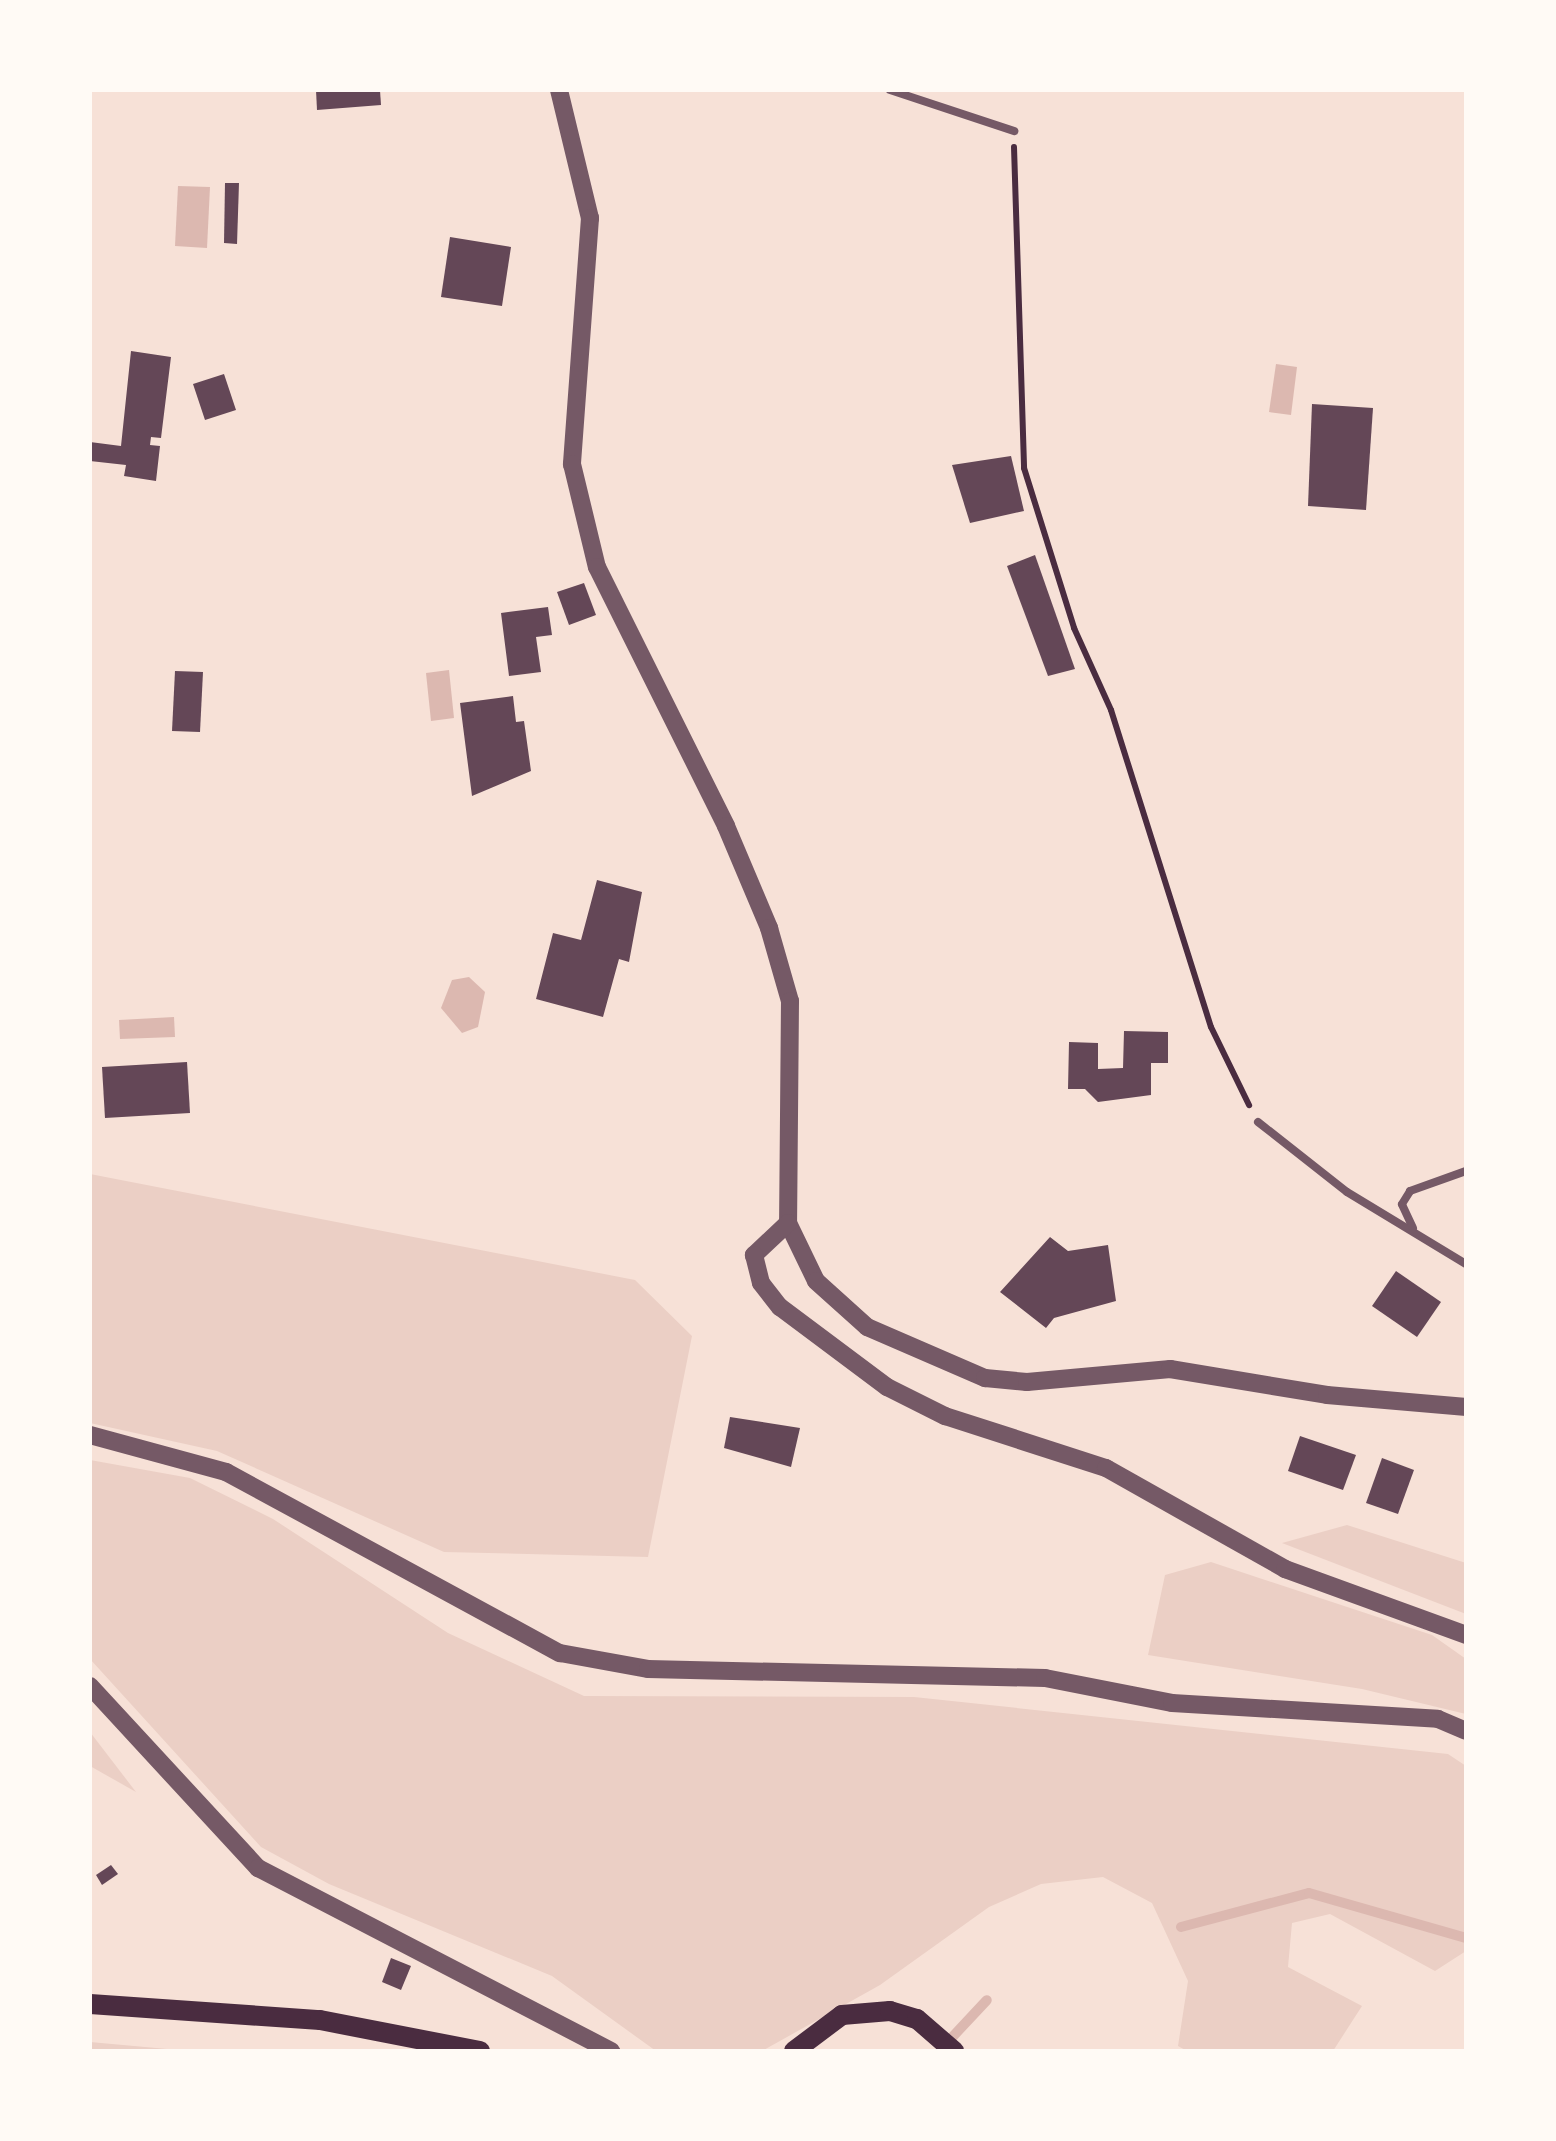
<!DOCTYPE html>
<style>
body{margin:0}
#map{position:relative;width:1556px;height:2141px;overflow:hidden;background:#f7e1d7;font-family:"Exo 2",sans-serif}
div>[style]{position:absolute}
.green>*{inset:0;background:#ebcfc5}
.water>*{inset:0;background:#dcb8b0}
.stream>*{height:10px;margin:-5px;padding:0 5px;transform-origin:5px;border-radius:5px;background:#dcb8b0}
.building>*{inset:0;background:#644757}
.path>*{height:6px;margin:-3px;padding:0 3px;transform-origin:3px;border-radius:3px;background:#4a2c40}
.service>*{height:8px;margin:-4px;padding:0 4px;transform-origin:4px;border-radius:4px;background:#755966}
.tertiary>*{height:18px;margin:-9px;padding:0 9px;transform-origin:9px;border-radius:9px;background:#755966}
.secondary>*{height:20px;margin:-10px;padding:0 10px;transform-origin:10px;border-radius:10px;background:#4a2c40}
span{translate:-50% -50%;white-space:nowrap;text-align:center;line-height:1.15;-webkit-text-stroke:8px #fffaf5;paint-order:stroke}
.frame{position:absolute;inset:0;border:92px solid #fffaf5;pointer-events:none}
</style>
<div id="map">
<div class="green">
<i style="clip-path:polygon(90px 1174px,635px 1280px,692px 1336px,648px 1557px,444px 1552px,217px 1451px,90px 1423px)"></i>
<i style="clip-path:polygon(90px 1460px,190px 1478px,273px 1519px,448px 1633px,584px 1696px,914px 1697px,1448px 1754px,1466px 1766px,1466px 1951px,1435px 1971px,1330px 1914px,1292px 1923px,1288px 1967px,1362px 2006px,1333px 2051px,1187px 2051px,1178px 2046px,1188px 1981px,1152px 1903px,1103px 1877px,1041px 1884px,989px 1907px,880px 1985px,762px 2051px,656px 2051px,552px 1976px,329px 1884px,261px 1847px,90px 1659px)"></i>
<i style="clip-path:polygon(1347px 1525px,1466px 1563px,1466px 1614px,1282px 1543px)"></i>
<i style="clip-path:polygon(1211px 1562px,1432px 1635px,1466px 1659px,1466px 1714px,1362px 1689px,1148px 1655px,1165px 1575px)"></i>
<i style="clip-path:polygon(90px 1732px,136px 1792px,90px 1766px)"></i>
<i style="clip-path:polygon(90px 2042px,189px 2051px,90px 2051px)"></i>
</div>
<div class="water">
<i style="clip-path:polygon(178px 186px,210px 187px,207px 248px,175px 246px)"></i>
<i style="clip-path:polygon(1276px 364px,1297px 367px,1291px 415px,1269px 412px)"></i>
<i style="clip-path:polygon(449px 670px,454px 718px,431px 721px,426px 673px)"></i>
<i style="clip-path:polygon(469px 977px,485px 992px,478px 1027px,462px 1033px,441px 1008px,452px 980px)"></i>
<i style="clip-path:polygon(174px 1017px,175px 1037px,120px 1039px,119px 1020px)"></i>
</div>
<div class="stream">
<i style="left:1181px;top:1927px;width:132px;rotate:-14.9deg"></i>
<i style="left:1309px;top:1893px;width:163px;rotate:16deg"></i>
<i style="left:943px;top:2047px;width:64px;rotate:-46.9deg"></i>
</div>
<div class="building">
<i style="clip-path:polygon(316px 90px,380px 90px,381px 105px,317px 110px)"></i>
<i style="clip-path:polygon(225px 183px,239px 183px,237px 244px,224px 243px)"></i>
<i style="clip-path:polygon(450px 237px,511px 247px,502px 306px,441px 297px)"></i>
<i style="clip-path:polygon(131px 351px,171px 357px,161px 438px,151px 437px,150px 445px,160px 446px,156px 481px,124px 476px,126px 465px,90px 461px,90px 442px,121px 446px)"></i>
<i style="clip-path:polygon(224px 374px,236px 410px,205px 420px,193px 384px)"></i>
<i style="clip-path:polygon(1312px 404px,1373px 408px,1366px 510px,1308px 506px)"></i>
<i style="clip-path:polygon(1011px 456px,1024px 511px,970px 523px,952px 465px)"></i>
<i style="clip-path:polygon(1035px 555px,1075px 669px,1048px 676px,1007px 566px)"></i>
<i style="clip-path:polygon(584px 583px,596px 615px,569px 625px,557px 592px)"></i>
<i style="clip-path:polygon(548px 607px,552px 635px,536px 637px,541px 672px,509px 676px,501px 613px)"></i>
<i style="clip-path:polygon(175px 671px,203px 672px,200px 732px,172px 731px)"></i>
<i style="clip-path:polygon(513px 696px,516px 722px,524px 721px,531px 771px,472px 796px,460px 703px)"></i>
<i style="clip-path:polygon(597px 880px,642px 892px,629px 962px,619px 959px,603px 1017px,536px 999px,553px 933px,581px 940px)"></i>
<i style="clip-path:polygon(1124px 1031px,1168px 1032px,1168px 1063px,1151px 1063px,1151px 1095px,1098px 1102px,1085px 1089px,1068px 1089px,1069px 1042px,1098px 1043px,1098px 1069px,1123px 1068px)"></i>
<i style="clip-path:polygon(187px 1062px,190px 1113px,105px 1118px,102px 1067px)"></i>
<i style="clip-path:polygon(1050px 1237px,1068px 1251px,1108px 1245px,1116px 1301px,1054px 1318px,1046px 1328px,1000px 1292px)"></i>
<i style="clip-path:polygon(1396px 1271px,1441px 1302px,1417px 1337px,1372px 1306px)"></i>
<i style="clip-path:polygon(730px 1417px,800px 1428px,791px 1467px,724px 1448px)"></i>
<i style="clip-path:polygon(1300px 1436px,1356px 1455px,1343px 1490px,1288px 1471px)"></i>
<i style="clip-path:polygon(1382px 1458px,1414px 1470px,1398px 1514px,1366px 1503px)"></i>
<i style="clip-path:polygon(111px 1865px,118px 1874px,102px 1885px,96px 1875px)"></i>
<i style="clip-path:polygon(391px 1958px,411px 1966px,401px 1990px,382px 1982px)"></i>
</div>
<div class="path">
<i style="left:1014px;top:147px;width:321px;rotate:88.2deg"></i>
<i style="left:1024px;top:468px;width:168px;rotate:72.6deg"></i>
<i style="left:1074px;top:628px;width:90px;rotate:65.7deg"></i>
<i style="left:1111px;top:710px;width:332px;rotate:72.5deg"></i>
<i style="left:1211px;top:1027px;width:87px;rotate:64deg"></i>
</div>
<div class="service">
<i style="left:890px;top:90px;width:131px;rotate:18.3deg"></i>
<i style="left:1258px;top:1122px;width:113px;rotate:38.2deg"></i>
<i style="left:1347px;top:1192px;width:139px;rotate:31.2deg"></i>
<i style="left:1413px;top:1228px;width:26px;rotate:-115deg"></i>
<i style="left:1402px;top:1204px;width:15px;rotate:-58deg"></i>
<i style="left:1410px;top:1191px;width:59px;rotate:-19.7deg"></i>
</div>
<div class="tertiary">
<i style="left:559px;top:90px;width:132px;rotate:76.4deg"></i>
<i style="left:590px;top:218px;width:247px;rotate:94.2deg"></i>
<i style="left:572px;top:464px;width:106px;rotate:76.4deg"></i>
<i style="left:597px;top:567px;width:289px;rotate:63.5deg"></i>
<i style="left:726px;top:826px;width:111px;rotate:67.1deg"></i>
<i style="left:769px;top:928px;width:76px;rotate:74deg"></i>
<i style="left:790px;top:1001px;width:222px;rotate:90.5deg"></i>
<i style="left:788px;top:1223px;width:64px;rotate:64.2deg"></i>
<i style="left:816px;top:1281px;width:69px;rotate:42deg"></i>
<i style="left:867px;top:1327px;width:129px;rotate:23.4deg"></i>
<i style="left:985px;top:1378px;width:42px;rotate:5.4deg"></i>
<i style="left:1027px;top:1382px;width:144px;rotate:-5.2deg"></i>
<i style="left:1170px;top:1369px;width:159px;rotate:9.4deg"></i>
<i style="left:1327px;top:1395px;width:140px;rotate:4.9deg"></i>
<i style="left:788px;top:1223px;width:47px;rotate:136.7deg"></i>
<i style="left:754px;top:1255px;width:29px;rotate:76deg"></i>
<i style="left:761px;top:1283px;width:31px;rotate:52deg"></i>
<i style="left:780px;top:1307px;width:134px;rotate:36.8deg"></i>
<i style="left:887px;top:1387px;width:65px;rotate:26.6deg"></i>
<i style="left:945px;top:1416px;width:169px;rotate:17.9deg"></i>
<i style="left:1106px;top:1468px;width:206px;rotate:29.4deg"></i>
<i style="left:1285px;top:1569px;width:193px;rotate:20deg"></i>
<i style="left:90px;top:1435px;width:141px;rotate:15.2deg"></i>
<i style="left:226px;top:1472px;width:380px;rotate:28.5deg"></i>
<i style="left:560px;top:1653px;width:89px;rotate:10.3deg"></i>
<i style="left:648px;top:1669px;width:397px;rotate:1.3deg"></i>
<i style="left:1045px;top:1678px;width:129px;rotate:11.1deg"></i>
<i style="left:1172px;top:1703px;width:266px;rotate:3.4deg"></i>
<i style="left:1438px;top:1719px;width:30px;rotate:23deg"></i>
<i style="left:90px;top:1686px;width:248px;rotate:47.3deg"></i>
<i style="left:258px;top:1868px;width:398px;rotate:27.4deg"></i>
</div>
<div class="secondary">
<i style="left:90px;top:2004px;width:231px;rotate:4deg"></i>
<i style="left:320px;top:2020px;width:163px;rotate:11deg"></i>
<i style="left:794px;top:2051px;width:60px;rotate:-36.9deg"></i>
<i style="left:842px;top:2015px;width:48px;rotate:-4.8deg"></i>
<i style="left:890px;top:2011px;width:28px;rotate:17deg"></i>
<i style="left:917px;top:2019px;width:49px;rotate:40.9deg"></i>
</div>
<div class="frame"></div>
</div>
